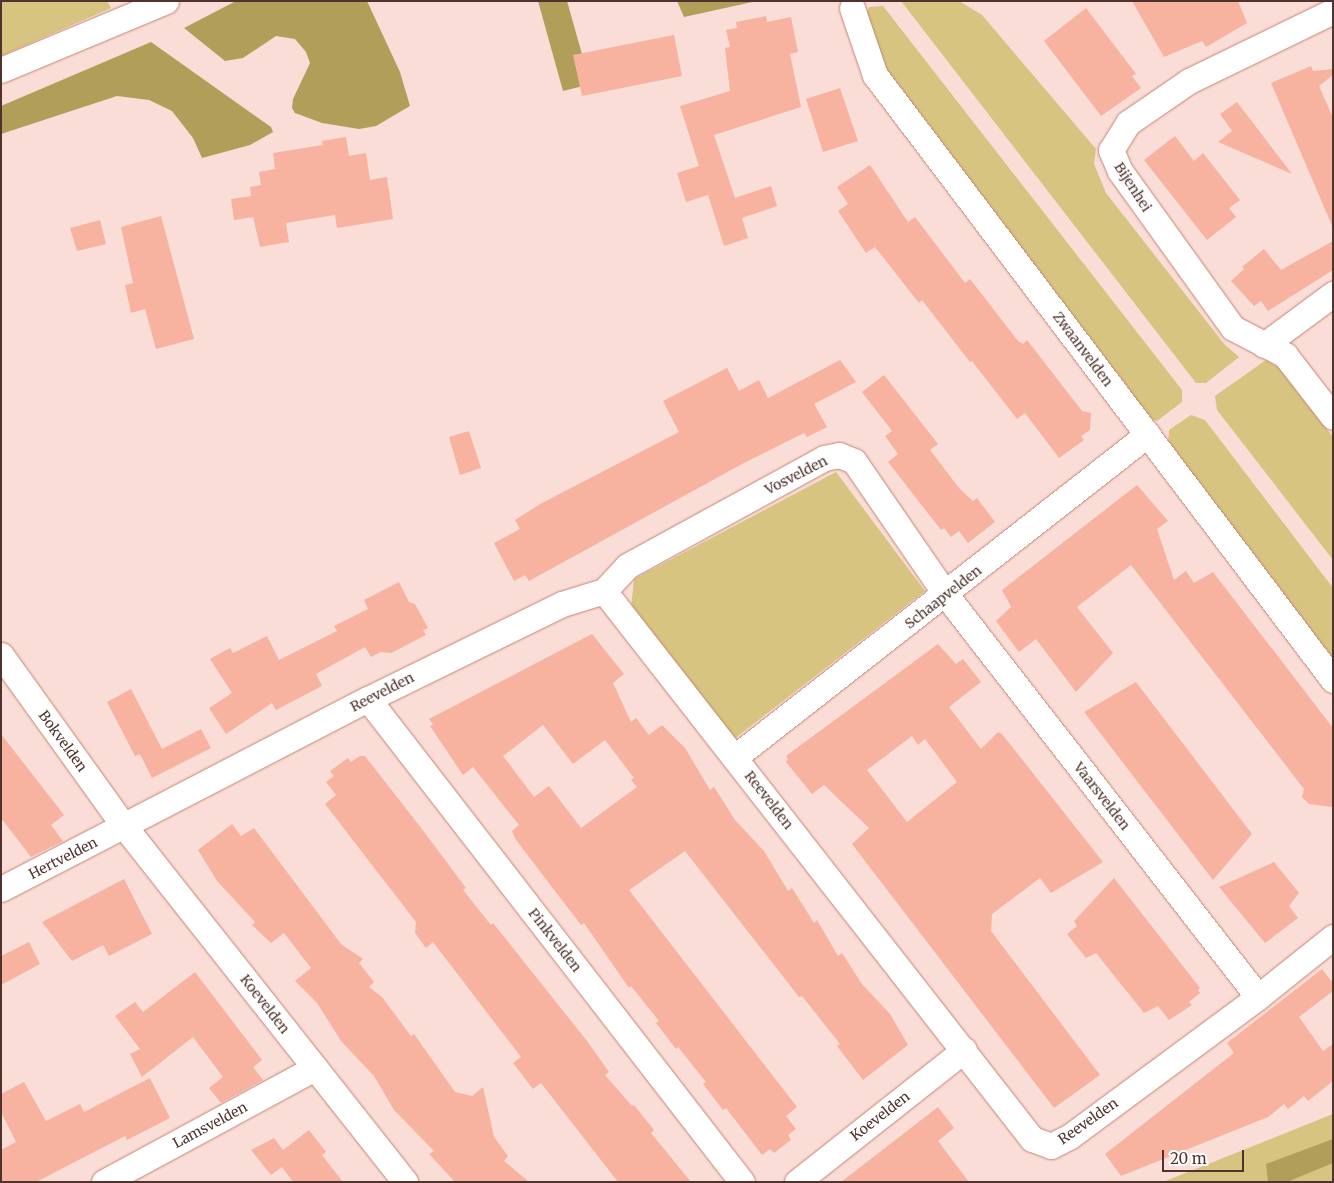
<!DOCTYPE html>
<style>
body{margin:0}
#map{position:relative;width:1334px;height:1183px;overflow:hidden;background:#faddd6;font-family:Merriweather,serif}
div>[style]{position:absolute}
.green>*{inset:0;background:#d6c480}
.forest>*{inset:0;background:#b19e59}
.building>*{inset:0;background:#f7b2a0}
.roads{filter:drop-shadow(0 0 1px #c68474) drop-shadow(0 0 1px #c68474)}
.minor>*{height:25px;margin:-12.5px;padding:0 12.5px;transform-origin:12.5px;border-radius:12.5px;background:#fff}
span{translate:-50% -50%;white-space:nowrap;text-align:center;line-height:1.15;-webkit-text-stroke:4px #fff;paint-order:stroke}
.street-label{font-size:14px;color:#4f332c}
.frame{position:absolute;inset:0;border:2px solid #4f332c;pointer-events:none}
.scale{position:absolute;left:1162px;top:1150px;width:82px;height:22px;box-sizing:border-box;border:2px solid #4f332c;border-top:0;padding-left:6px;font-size:15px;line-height:18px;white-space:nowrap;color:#4f332c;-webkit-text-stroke:4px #fff;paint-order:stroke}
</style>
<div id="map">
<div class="green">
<i style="clip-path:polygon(1px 1px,107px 1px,111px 8px,1px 56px)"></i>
<i style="clip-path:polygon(901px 1px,959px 1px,982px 15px,1096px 149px,1094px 164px,1106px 193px,1225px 345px,1239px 357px,1206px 383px,1196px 383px)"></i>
<i style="clip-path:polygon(883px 6px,1182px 390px,1182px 402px,1157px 421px,1146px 417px,884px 77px,865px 16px,869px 7px)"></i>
<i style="clip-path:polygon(1266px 360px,1280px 369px,1333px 437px,1333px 560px,1217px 410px,1215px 396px)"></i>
<i style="clip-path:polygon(1191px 415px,1205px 420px,1333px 588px,1333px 659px,1168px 446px,1169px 430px)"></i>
<i style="clip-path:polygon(836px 472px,925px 591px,734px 739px,631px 609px,634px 579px)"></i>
<i style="clip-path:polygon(1333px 1114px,1333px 1182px,1163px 1182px)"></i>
</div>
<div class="forest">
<i style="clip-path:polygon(236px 1px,367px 1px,400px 72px,410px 106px,376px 126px,359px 129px,322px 123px,295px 113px,292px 108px,293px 99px,310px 63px,306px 52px,295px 39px,276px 36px,243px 58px,225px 61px,184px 28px)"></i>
<i style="clip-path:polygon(538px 1px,567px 1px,589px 79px,583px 86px,563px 91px)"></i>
<i style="clip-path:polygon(677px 1px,757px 1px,684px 17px)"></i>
<i style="clip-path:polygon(151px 42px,271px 127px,273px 132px,250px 145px,202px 158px,193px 138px,172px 111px,149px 100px,117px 96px,1px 134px,1px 106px)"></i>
<i style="clip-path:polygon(1333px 1139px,1333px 1163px,1287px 1182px,1268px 1182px,1266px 1164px)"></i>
</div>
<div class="building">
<i style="clip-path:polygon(1132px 1px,1238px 1px,1247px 23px,1206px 47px,1202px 41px,1164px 57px)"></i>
<i style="clip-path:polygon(1086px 8px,1136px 74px,1132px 76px,1141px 88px,1101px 116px,1044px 41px)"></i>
<i style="clip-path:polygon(766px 16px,767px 22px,791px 17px,798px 52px,790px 54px,801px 107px,714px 135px,735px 198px,771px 186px,777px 206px,742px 218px,748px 238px,724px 246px,708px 195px,686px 202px,677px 173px,699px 166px,680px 106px,730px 91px,725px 48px,730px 47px,726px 30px,737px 28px,736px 22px)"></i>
<i style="clip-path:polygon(674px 35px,682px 76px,582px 96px,573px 55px)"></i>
<i style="clip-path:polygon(1311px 66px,1313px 71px,1333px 69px,1333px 75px,1319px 86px,1333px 118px,1333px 228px,1271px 83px)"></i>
<i style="clip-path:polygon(840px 88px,858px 141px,823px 152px,806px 99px)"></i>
<i style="clip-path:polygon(1237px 102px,1292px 174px,1218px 142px,1232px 131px,1220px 114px)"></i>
<i style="clip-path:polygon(1175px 136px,1194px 161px,1203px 153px,1240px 200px,1229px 208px,1236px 217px,1207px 240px,1144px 160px)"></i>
<i style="clip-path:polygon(346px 137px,349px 156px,366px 153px,370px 180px,387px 177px,393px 219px,337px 228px,335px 215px,286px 223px,289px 242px,260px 247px,253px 217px,234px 220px,231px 199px,251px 196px,250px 187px,261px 185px,259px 172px,275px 169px,273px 153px,323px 145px,322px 141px)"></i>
<i style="clip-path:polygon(870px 165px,908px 222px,915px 217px,965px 283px,970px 279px,1018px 341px,1023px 344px,1027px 340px,1082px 411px,1091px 413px,1090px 430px,1081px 436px,1084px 440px,1059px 458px,1025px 413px,1017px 419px,972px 361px,970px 362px,922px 300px,919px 303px,875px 247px,866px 253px,838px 211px,848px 204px,837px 187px)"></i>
<i style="clip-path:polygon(161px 216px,194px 339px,156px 349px,145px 309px,131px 313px,125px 285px,133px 283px,121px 227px)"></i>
<i style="clip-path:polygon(100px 220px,106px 244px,77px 251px,70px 228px)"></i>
<i style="clip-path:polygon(1333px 241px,1333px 270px,1268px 311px,1261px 301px,1254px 306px,1231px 281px,1244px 269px,1242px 267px,1264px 249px,1281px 270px)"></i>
<i style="clip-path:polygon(840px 360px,856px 382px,814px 404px,827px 427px,807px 437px,804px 433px,742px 464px,529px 581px,525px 575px,514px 581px,494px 543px,520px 529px,515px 520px,542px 503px,679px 432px,663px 401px,727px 368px,739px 391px,759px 380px,768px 398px)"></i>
<i style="clip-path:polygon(884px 375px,938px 444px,930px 450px,959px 488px,973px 501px,977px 498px,995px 522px,968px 543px,959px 531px,951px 537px,944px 528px,941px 530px,888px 462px,898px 454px,885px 436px,892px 431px,862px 392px)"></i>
<i style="clip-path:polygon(469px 431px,481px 468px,460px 475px,449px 437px)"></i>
<i style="clip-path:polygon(1137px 485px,1168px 521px,1157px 529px,1174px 580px,1186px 571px,1194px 583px,1213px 572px,1333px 728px,1333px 807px,1309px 804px,1302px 797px,1304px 789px,1131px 565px,1077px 607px,1113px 653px,1076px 692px,1036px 639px,1019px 652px,996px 621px,1011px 607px,1002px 590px)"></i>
<i style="clip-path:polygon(399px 582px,409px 602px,415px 604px,428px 628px,423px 630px,426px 635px,391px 653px,381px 652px,371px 657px,365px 647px,316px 674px,322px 686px,276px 710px,272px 703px,226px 734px,209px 708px,232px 693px,210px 659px,230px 648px,233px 653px,267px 636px,279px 660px,337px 631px,334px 626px,368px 609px,364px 600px)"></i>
<i style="clip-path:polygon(evenodd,592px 634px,624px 674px,613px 683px,631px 722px,636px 718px,649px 735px,662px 725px,685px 748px,710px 790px,714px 787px,735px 820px,764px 851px,788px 891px,792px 888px,814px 923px,817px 920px,838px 956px,842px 953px,862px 984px,890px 1014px,908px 1045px,863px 1080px,837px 1046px,840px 1044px,802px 996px,799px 997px,685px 851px,629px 890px,797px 1107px,786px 1116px,796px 1129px,788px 1135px,791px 1140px,774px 1153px,770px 1149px,762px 1155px,726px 1108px,723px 1110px,703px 1084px,706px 1082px,678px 1047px,676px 1049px,656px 1023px,659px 1021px,631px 986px,629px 988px,584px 923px,581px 925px,516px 840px,512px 831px,519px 825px,473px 767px,463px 775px,430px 726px,433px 724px,429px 719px,592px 634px,543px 725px,573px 764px,605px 740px,634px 778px,631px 780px,637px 787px,581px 828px,549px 786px,534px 797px,503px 756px,543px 725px)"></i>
<i style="clip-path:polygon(evenodd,938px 644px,956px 664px,963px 659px,981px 682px,949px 707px,981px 749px,998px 732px,1002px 734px,1103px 862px,1051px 893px,1040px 878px,992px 914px,991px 931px,1100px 1075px,1054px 1108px,852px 844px,869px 828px,824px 785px,812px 794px,786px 762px,788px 759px,786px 756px,938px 644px,912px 736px,918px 745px,925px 739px,957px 782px,907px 822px,867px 770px,912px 736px)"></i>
<i style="clip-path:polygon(1136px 682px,1252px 834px,1213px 880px,1084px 712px)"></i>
<i style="clip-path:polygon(131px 689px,162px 749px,201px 729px,211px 748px,152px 778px,140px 754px,135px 756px,107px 702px)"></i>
<i style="clip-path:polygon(1px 734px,64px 815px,51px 825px,63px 841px,31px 857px,1px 818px)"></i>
<i style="clip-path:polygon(360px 756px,365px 756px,425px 833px,466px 888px,463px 890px,491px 925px,493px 923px,587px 1041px,609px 1072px,605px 1075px,632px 1106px,634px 1105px,654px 1130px,651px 1133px,691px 1182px,618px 1182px,541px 1083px,533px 1089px,513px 1063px,521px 1057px,433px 942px,426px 948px,415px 933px,416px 922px,325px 804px,336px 795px,326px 782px,334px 776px,330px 771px,348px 758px,351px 762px)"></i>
<i style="clip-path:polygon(232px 824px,241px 836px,254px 828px,341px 944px,363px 959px,359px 963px,374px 982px,369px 987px,382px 997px,411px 1036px,414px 1034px,455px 1092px,472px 1096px,483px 1087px,494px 1137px,508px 1156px,504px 1161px,529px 1182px,455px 1182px,429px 1154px,434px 1151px,394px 1110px,374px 1076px,341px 1041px,317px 1003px,295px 981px,311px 968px,284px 933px,271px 943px,252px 925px,255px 922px,217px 881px,198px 850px)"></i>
<i style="clip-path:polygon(1274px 862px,1299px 893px,1289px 906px,1298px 918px,1265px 943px,1219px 887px)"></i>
<i style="clip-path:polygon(1114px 878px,1200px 988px,1198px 990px,1200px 993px,1189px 1002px,1192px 1005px,1169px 1020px,1158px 1006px,1144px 1013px,1096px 953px,1086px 958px,1067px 934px,1077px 926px,1074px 921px)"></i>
<i style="clip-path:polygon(124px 879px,152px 934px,109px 956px,103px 945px,72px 961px,42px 922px)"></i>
<i style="clip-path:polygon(29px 942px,40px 964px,1px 985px,1px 956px)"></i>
<i style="clip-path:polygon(1322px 969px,1333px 983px,1333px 991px,1299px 1017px,1323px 1051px,1333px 1044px,1333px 1081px,1308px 1101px,1304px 1096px,1288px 1109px,1284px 1104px,1268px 1117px,1121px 1176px,1105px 1154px,1234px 1053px,1227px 1043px)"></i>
<i style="clip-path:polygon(195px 972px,262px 1060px,253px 1067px,263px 1080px,221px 1103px,209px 1088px,223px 1077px,193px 1037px,142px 1077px,130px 1054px,140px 1049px,115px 1016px,135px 1002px,143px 1012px)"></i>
<i style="clip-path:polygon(150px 1078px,170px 1118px,127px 1140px,125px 1136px,36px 1182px,1px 1182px,1px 1150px,16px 1142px,1px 1112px,1px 1094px,24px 1082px,46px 1121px,80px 1104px,84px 1112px)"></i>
<i style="clip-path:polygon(938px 1107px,954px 1128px,938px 1141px,969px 1182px,841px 1182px)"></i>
<i style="clip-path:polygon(309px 1130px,326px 1152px,322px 1155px,343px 1182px,293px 1182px,282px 1167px,271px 1175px,251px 1150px,274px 1138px,283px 1150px)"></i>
</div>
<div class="roads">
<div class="minor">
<i style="left:852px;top:8px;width:71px;rotate:71.1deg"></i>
<i style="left:875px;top:75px;width:759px;rotate:52.87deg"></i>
<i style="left:1333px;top:11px;width:160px;rotate:154.1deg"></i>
<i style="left:1189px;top:81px;width:74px;rotate:145.5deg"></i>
<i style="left:1128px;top:123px;width:32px;rotate:122deg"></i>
<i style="left:1111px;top:150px;width:23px;rotate:67deg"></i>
<i style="left:1120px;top:171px;width:193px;rotate:54.3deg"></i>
<i style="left:1233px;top:328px;width:59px;rotate:27.4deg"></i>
<i style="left:1285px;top:355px;width:78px;rotate:52.3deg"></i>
<i style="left:1px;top:70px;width:179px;rotate:-22.7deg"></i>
<i style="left:1264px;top:345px;width:86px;rotate:-36.5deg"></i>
<i style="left:604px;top:591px;width:34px;rotate:-47deg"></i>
<i style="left:627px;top:566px;width:225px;rotate:-28.7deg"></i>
<i style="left:824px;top:458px;width:15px;rotate:-11deg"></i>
<i style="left:839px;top:455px;width:16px;rotate:22deg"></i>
<i style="left:854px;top:461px;width:163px;rotate:55.5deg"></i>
<i style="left:946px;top:595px;width:509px;rotate:52.18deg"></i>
<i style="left:1px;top:655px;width:211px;rotate:54.3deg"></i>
<i style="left:124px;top:826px;width:454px;rotate:51.7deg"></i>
<i style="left:368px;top:699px;width:611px;rotate:52.25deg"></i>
<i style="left:735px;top:757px;width:524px;rotate:-38.03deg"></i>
<i style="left:1px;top:889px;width:413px;rotate:-27.4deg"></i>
<i style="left:368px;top:699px;width:216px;rotate:-26.1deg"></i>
<i style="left:562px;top:604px;width:44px;rotate:-17.2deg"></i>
<i style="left:604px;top:591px;width:695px;rotate:52.01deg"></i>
<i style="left:1032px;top:1139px;width:20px;rotate:20deg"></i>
<i style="left:1051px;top:1146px;width:20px;rotate:-27deg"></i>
<i style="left:1069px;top:1137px;width:235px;rotate:-36.5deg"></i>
<i style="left:1258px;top:997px;width:96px;rotate:-38.7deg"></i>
<i style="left:104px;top:1182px;width:240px;rotate:-28.4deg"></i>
<i style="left:797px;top:1182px;width:213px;rotate:-38.3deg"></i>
</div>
</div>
<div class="street-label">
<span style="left:1133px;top:187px;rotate:57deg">Bijenhei</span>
<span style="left:1083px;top:349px;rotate:53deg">Zwaanvelden</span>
<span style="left:796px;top:475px;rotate:-27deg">Vosvelden</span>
<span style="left:943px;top:597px;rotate:-38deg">Schaapvelden</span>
<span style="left:382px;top:692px;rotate:-27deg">Reevelden</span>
<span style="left:63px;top:741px;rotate:54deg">Bokvelden</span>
<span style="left:1102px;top:796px;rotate:52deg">Vaarsvelden</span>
<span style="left:769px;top:800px;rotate:52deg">Reevelden</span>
<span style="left:63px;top:858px;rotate:-27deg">Hertvelden</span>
<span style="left:555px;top:940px;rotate:52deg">Pinkvelden</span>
<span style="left:265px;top:1004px;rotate:52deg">Koevelden</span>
<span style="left:880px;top:1116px;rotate:-38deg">Koevelden</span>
<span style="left:1088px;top:1121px;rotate:-35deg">Reevelden</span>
<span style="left:210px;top:1125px;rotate:-28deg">Lamsvelden</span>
</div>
<div class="frame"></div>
<div class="scale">20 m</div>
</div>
